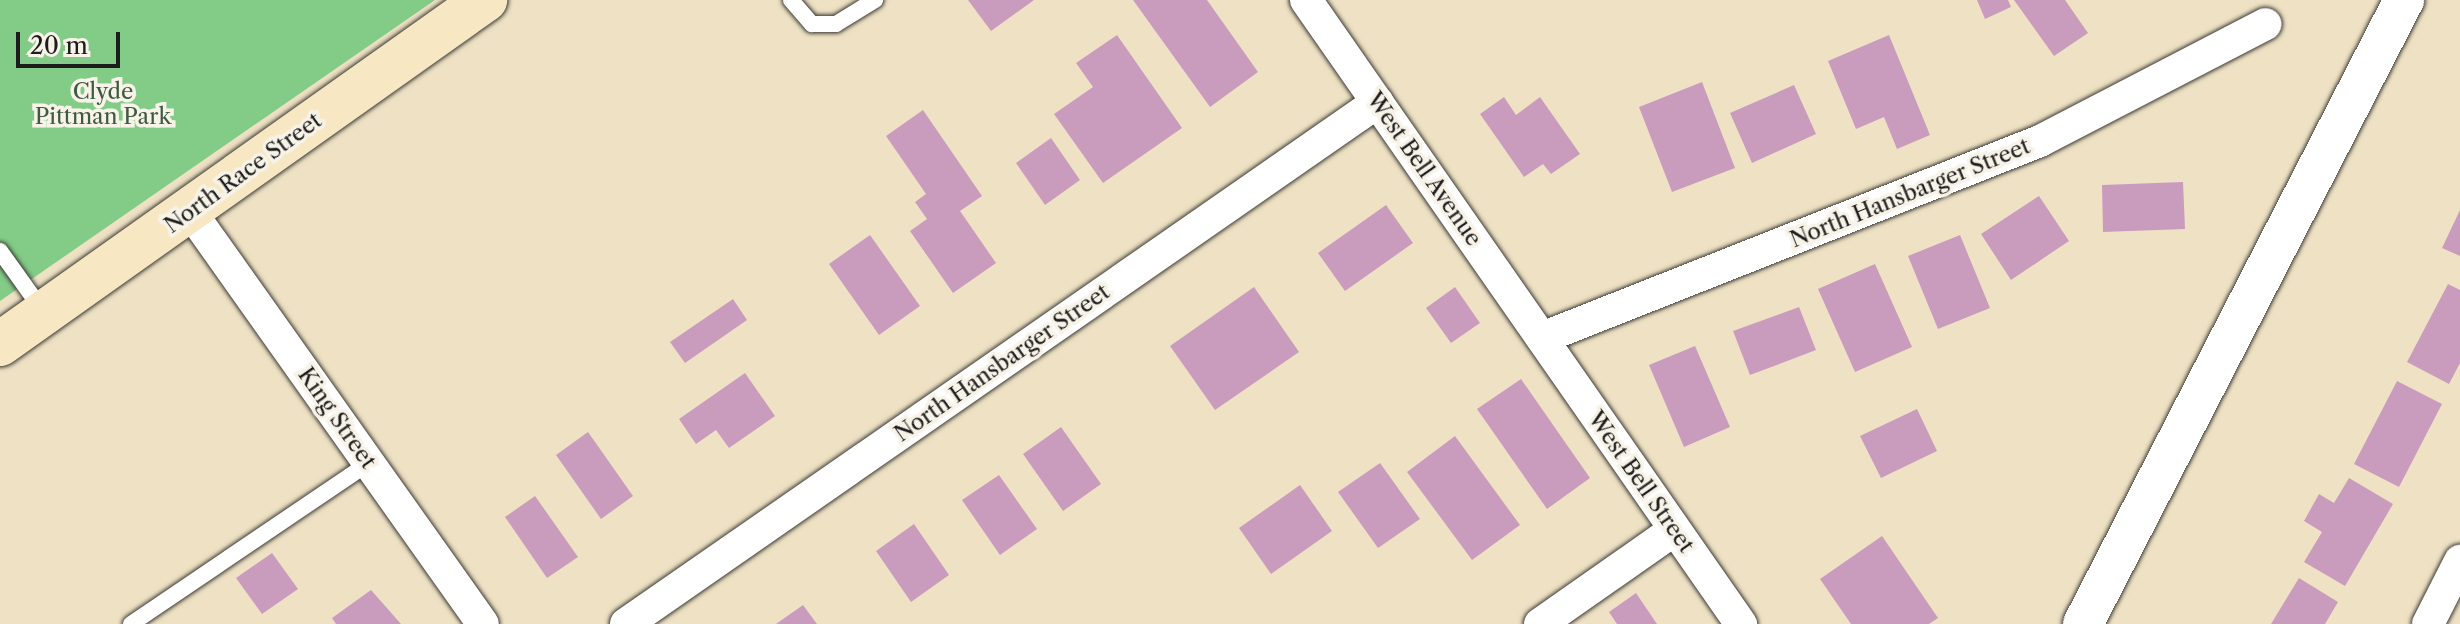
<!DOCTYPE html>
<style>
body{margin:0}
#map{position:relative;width:2460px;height:624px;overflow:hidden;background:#efe2c4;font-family:"Libre Caslon Text",serif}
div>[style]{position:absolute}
.green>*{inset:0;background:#82cc88}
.building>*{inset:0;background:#c99cbe}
.roads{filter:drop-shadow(0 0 2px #3c3a35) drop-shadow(0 0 2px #3c3a35)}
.service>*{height:16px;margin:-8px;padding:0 8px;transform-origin:8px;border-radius:8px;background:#fff}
.minor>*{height:32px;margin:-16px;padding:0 16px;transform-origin:16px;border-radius:16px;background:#fff}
.tertiary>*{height:40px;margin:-20px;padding:0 20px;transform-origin:20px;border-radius:20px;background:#fff}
.secondary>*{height:44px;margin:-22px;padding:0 22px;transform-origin:22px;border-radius:22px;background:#f7e8c3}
span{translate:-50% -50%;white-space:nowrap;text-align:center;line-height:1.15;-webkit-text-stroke:7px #f7f3e8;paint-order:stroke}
.park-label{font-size:22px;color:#405a42}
.street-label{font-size:22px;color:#1c1c1c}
.scale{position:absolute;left:16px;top:32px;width:104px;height:36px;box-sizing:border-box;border:4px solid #1c1c1c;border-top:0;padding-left:10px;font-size:24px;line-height:28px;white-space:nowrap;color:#1c1c1c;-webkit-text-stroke:6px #f7f3e8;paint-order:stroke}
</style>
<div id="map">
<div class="green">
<i style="clip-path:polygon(0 0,435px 0,0 301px)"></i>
</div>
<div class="building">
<i style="clip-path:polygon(968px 0,1034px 0,991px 31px)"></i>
<i style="clip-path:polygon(1133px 0,1207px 0,1258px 72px,1210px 107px)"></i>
<i style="clip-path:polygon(1977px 0,2008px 0,2011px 7px,1985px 19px)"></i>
<i style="clip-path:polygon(2014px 0,2065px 0,2088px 33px,2054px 56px)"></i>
<i style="clip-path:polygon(1117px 35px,1182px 128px,1103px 183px,1054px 114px,1093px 87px,1076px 63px)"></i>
<i style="clip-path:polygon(1889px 35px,1930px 135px,1897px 149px,1884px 117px,1856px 129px,1828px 61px)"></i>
<i style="clip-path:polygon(1702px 82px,1735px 168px,1672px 192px,1639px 107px)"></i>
<i style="clip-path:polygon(1794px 85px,1816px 134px,1752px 163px,1730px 113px)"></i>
<i style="clip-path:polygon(1504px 97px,1516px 115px,1540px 97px,1580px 154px,1551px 174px,1543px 164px,1524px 177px,1480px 114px)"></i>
<i style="clip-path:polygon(923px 110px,982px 196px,960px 211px,996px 263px,953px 293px,910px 231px,927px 219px,915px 202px,926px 194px,886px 136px)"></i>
<i style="clip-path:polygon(1051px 138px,1080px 180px,1045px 205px,1016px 163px)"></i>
<i style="clip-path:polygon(2183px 182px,2185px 229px,2103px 232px,2102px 185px)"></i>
<i style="clip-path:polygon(2039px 196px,2069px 241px,2011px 280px,1981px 234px)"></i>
<i style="clip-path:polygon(1386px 205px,1413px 243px,1345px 291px,1318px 253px)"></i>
<i style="clip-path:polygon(2460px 210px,2460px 256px,2442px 248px)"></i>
<i style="clip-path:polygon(870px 235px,920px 306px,879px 335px,829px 264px)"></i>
<i style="clip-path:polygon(1960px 235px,1990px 308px,1938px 329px,1908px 256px)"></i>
<i style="clip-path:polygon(1875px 264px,1912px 347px,1855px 372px,1818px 289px)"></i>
<i style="clip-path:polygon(2448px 284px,2460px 290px,2460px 363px,2449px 384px,2407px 362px)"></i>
<i style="clip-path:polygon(1254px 287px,1299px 352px,1215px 410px,1170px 346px)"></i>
<i style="clip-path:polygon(1455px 287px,1480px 323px,1451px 343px,1426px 308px)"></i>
<i style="clip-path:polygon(733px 299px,747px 320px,685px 363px,670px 342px)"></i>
<i style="clip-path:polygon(1799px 307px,1816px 350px,1750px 375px,1733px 331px)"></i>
<i style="clip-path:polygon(1695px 346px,1730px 427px,1684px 447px,1649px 365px)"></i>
<i style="clip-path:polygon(745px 373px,775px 416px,729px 448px,716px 430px,696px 444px,679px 419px)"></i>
<i style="clip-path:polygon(1521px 379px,1590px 478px,1547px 509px,1477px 409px)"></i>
<i style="clip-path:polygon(2397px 381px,2442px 404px,2399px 487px,2354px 464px)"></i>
<i style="clip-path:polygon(1917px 409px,1937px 451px,1881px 478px,1860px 436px)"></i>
<i style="clip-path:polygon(1061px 427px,1101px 484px,1063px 511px,1023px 454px)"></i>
<i style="clip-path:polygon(588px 432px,633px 496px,601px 519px,556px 455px)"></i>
<i style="clip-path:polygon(1455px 436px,1520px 525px,1472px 560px,1407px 472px)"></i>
<i style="clip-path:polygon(1380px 463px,1420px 519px,1378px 548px,1338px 492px)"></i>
<i style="clip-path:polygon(999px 475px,1037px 529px,1000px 555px,962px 500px)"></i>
<i style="clip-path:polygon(2349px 478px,2393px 504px,2345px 586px,2304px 562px,2322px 532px,2304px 521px,2319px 494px,2334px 503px)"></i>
<i style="clip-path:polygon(1300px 485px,1332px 531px,1271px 574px,1239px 528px)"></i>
<i style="clip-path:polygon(535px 496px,578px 557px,547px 578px,505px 517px)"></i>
<i style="clip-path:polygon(914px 524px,949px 575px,911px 602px,876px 551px)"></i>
<i style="clip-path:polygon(1882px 536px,1938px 618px,1929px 624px,1851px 624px,1820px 579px)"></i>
<i style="clip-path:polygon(272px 553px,298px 589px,262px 614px,236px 578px)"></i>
<i style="clip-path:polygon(2299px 578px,2338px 602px,2325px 624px,2271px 624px)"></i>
<i style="clip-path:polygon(371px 590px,401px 624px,336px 624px,332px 618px)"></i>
<i style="clip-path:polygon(1636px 593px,1657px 624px,1617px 624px,1609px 612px)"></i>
<i style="clip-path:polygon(803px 605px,817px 624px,776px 624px)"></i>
</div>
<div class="roads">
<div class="service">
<i style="left:791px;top:0;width:32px;rotate:49deg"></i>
<i style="left:812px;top:24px;width:24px"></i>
<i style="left:836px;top:24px;width:46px;rotate:-31.6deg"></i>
<i style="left:0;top:251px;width:74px;rotate:54.4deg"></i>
<i style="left:131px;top:624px;width:287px;rotate:-34.1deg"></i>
</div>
<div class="minor">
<i style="left:1306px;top:0;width:761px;rotate:55.12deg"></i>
<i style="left:190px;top:211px;width:506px;rotate:54.65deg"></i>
<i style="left:1542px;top:338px;width:536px;rotate:-21.58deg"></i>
<i style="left:2040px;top:141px;width:254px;rotate:-27.4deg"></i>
<i style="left:626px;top:624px;width:915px;rotate:-34.77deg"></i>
<i style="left:1540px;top:624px;width:164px;rotate:-35deg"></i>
<i style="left:2428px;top:624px;width:71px;rotate:-63.1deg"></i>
</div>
<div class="tertiary">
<i style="left:2083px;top:624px;width:702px;rotate:-62.78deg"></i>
</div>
<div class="secondary">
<i style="left:0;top:344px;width:595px;rotate:-35.35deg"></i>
</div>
</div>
<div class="park-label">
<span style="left:103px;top:104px">Clyde<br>Pittman Park</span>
</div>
<div class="street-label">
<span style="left:1424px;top:169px;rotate:55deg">West Bell Avenue</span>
<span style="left:243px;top:173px;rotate:-36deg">North Race Street</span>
<span style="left:1910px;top:193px;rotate:-22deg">North Hansbarger Street</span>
<span style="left:1002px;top:363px;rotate:-35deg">North Hansbarger Street</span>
<span style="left:337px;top:418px;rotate:55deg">King Street</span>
<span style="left:1641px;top:482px;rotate:55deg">West Bell Street</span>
</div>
<div class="scale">20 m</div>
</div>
